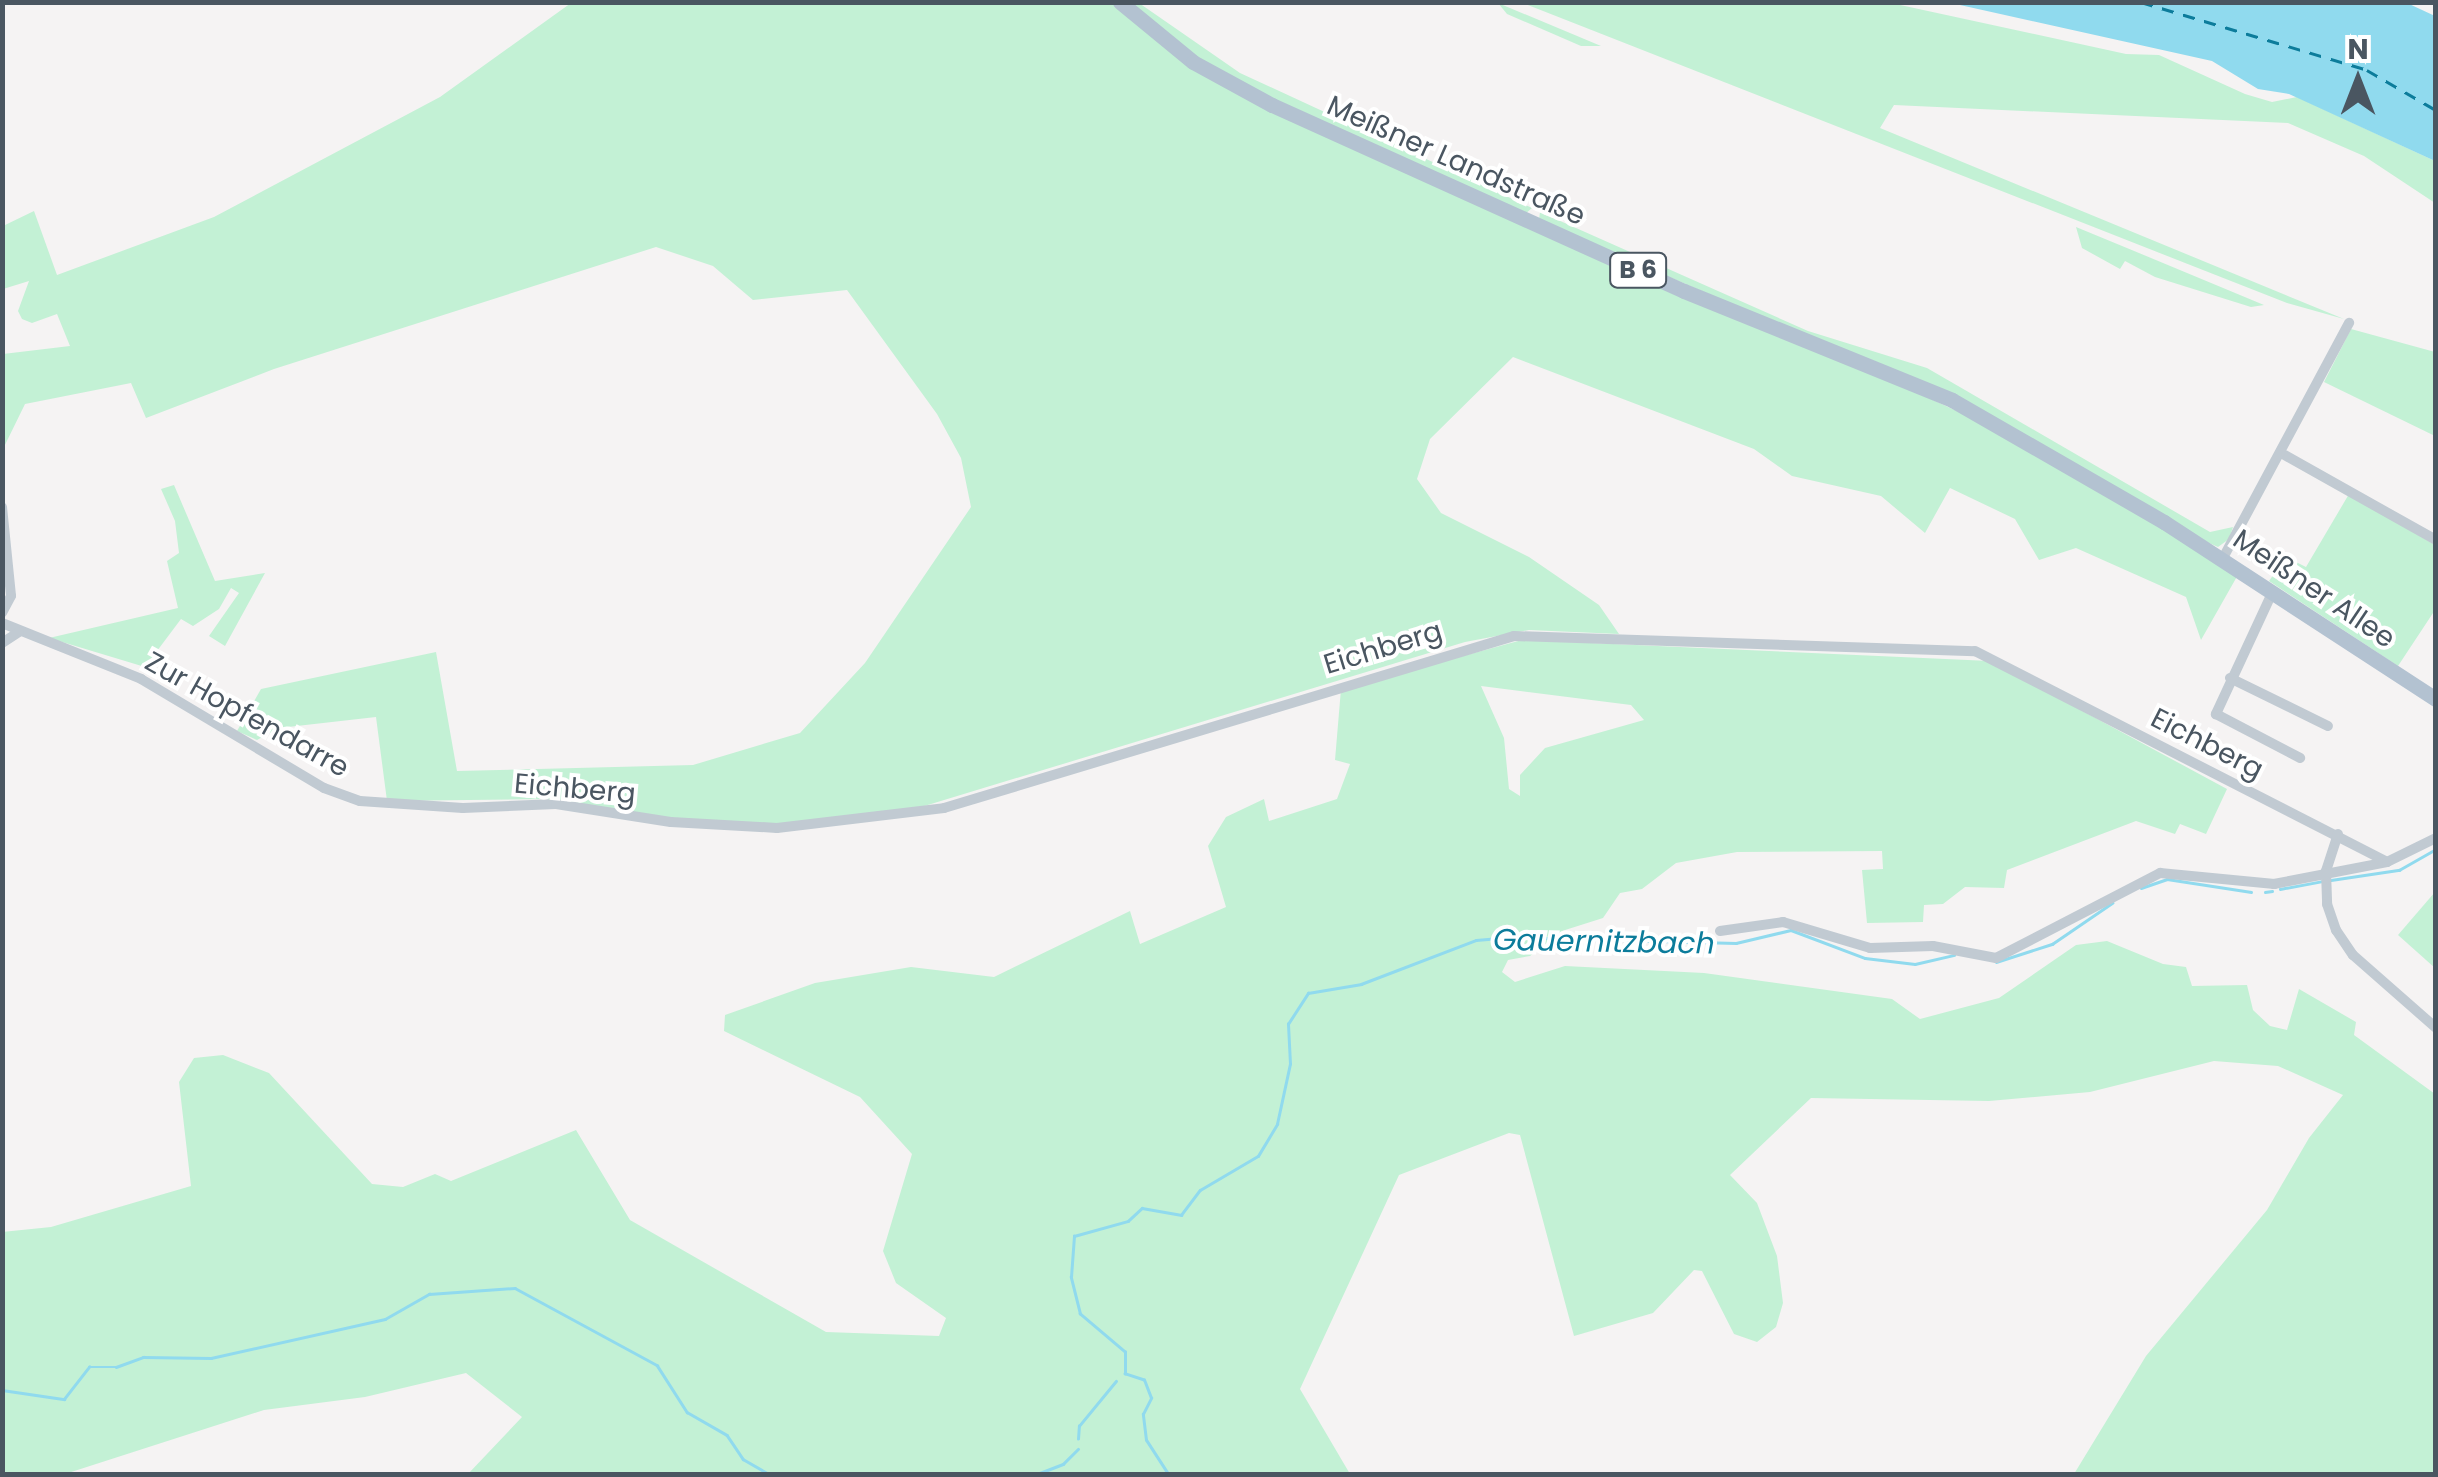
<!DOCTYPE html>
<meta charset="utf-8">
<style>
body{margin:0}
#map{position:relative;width:2438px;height:1477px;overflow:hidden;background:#f5f3f3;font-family:Poppins,sans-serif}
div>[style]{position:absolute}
.green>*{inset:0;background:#c3f1d5}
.water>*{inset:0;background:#90daee}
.stream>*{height:2.5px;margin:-1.25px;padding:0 1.25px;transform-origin:1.25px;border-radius:1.25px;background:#90daee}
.ferry>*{height:2.5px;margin-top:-1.25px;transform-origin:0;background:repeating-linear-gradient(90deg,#0c7c9b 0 12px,transparent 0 22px)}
.minor>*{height:10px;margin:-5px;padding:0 5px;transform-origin:5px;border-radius:5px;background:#c1cad2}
.primary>*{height:15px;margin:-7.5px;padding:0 7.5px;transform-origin:7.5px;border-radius:7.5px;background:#b3c2d1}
span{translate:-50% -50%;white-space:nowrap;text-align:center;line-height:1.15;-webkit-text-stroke:8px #fff;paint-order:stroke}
.shield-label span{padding:2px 8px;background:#fff;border:2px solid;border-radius:8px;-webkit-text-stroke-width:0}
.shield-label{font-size:25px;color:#4a5661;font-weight:700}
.street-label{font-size:28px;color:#4a5661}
.water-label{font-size:30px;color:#0c7c9b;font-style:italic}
.frame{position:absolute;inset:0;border:5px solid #4a5661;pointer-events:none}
.north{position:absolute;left:2308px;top:30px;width:100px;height:100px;-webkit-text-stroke:8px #fff;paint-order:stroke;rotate:0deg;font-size:28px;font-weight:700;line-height:40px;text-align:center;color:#4a5661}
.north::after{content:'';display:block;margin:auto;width:35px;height:45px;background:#4a5661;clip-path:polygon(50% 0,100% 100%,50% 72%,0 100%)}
</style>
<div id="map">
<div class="green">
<i style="clip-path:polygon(571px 3px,1112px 3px,1170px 51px,1970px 417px,2239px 573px,2201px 640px,2186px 597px,2076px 548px,2039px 560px,2015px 519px,1950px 488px,1925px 533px,1881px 496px,1792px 476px,1754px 449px,1513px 357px,1430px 439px,1417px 479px,1441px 513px,1529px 557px,1599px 605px,1619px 634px,1529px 630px,1465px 642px,908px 811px,786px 825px,672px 818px,546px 799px,387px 801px,376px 717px,279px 728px,257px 740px,237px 731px,261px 689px,436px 652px,457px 771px,693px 765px,800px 733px,865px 663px,971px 507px,961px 458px,937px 414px,847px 290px,753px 300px,713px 266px,656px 247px,274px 369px,146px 418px,131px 383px,25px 404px,3px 449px,3px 354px,70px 346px,57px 314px,32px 323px,22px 319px,18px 311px,29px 281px,3px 289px,3px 226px,34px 211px,57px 275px,214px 217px,440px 97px)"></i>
<i style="clip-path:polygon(1129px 3px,1139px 3px,1240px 73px,1532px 208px,1525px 214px,1287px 107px,1197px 57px)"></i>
<i style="clip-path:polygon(1498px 3px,1601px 46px,1581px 46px,1507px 14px)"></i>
<i style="clip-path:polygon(1523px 3px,1891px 3px,2126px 54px,2159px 55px,2245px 94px,2272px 102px,2297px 97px,2435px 161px,2435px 203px,2364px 156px,2288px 123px,1894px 105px,1880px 128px,2344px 319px,2287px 303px)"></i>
<i style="clip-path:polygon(1540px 212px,1808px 331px,1927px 368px,2210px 532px,2233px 527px,2229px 539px,2218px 547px,2209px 543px,1995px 419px,1539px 220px)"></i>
<i style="clip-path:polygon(2076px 227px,2139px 253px,2264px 305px,2251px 307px,2155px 277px,2125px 261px,2120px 269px,2082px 248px)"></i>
<i style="clip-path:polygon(2351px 329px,2435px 352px,2435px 436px,2324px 382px)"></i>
<i style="clip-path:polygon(174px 485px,215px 581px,265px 573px,225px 646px,209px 636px,239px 593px,231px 588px,219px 609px,193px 626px,181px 619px,145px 667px,49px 638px,178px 608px,167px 561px,179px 553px,175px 521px,161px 489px)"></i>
<i style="clip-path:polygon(2349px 494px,2435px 545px,2435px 610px,2398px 666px,2269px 581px,2286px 557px,2306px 567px)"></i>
<i style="clip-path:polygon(evenodd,1522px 640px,1990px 661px,2227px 789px,2206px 834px,2180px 824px,2175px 834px,2136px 821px,2007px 870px,2004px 888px,1965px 887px,1943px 904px,1924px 905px,1923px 922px,1867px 923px,1862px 870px,1883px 869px,1882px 851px,1737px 852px,1676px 863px,1642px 889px,1620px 893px,1603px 918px,1562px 931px,1530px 956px,1508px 960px,1502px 972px,1515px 982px,1565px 966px,1704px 973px,1892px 999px,1920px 1019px,1999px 998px,2076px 945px,2107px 941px,2163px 964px,2186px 967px,2192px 986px,2247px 985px,2253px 1010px,2270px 1026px,2287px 1030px,2299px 989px,2356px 1022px,2354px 1035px,2435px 1094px,2435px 1474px,2074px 1474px,2146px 1356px,2267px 1210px,2309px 1138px,2343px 1095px,2278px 1066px,2214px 1061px,2090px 1092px,1989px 1101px,1811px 1098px,1730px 1175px,1757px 1203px,1777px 1256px,1783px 1303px,1776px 1327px,1757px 1342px,1734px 1334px,1702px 1271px,1694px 1270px,1653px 1313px,1574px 1336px,1520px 1135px,1509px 1133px,1399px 1175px,1300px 1389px,1350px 1474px,468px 1474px,522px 1417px,466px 1373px,365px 1397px,264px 1410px,65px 1474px,3px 1474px,2px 1232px,51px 1227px,191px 1186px,179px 1082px,194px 1058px,223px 1055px,269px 1073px,372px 1184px,403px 1187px,435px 1174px,451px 1181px,576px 1130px,630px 1220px,826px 1332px,939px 1336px,946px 1318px,896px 1283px,883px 1251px,912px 1154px,860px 1097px,724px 1031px,725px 1015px,815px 983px,911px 967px,994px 977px,1130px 911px,1140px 944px,1226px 907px,1208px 846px,1226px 817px,1264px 799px,1269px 821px,1337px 799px,1350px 764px,1335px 760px,1341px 689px,1522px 640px,1481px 686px,1631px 705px,1644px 720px,1545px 748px,1520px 775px,1520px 796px,1509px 789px,1504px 738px,1481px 686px)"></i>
<i style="clip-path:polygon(2435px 892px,2435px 968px,2398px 935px)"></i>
</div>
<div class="water">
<i style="clip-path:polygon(1951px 3px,2407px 3px,2435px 16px,2435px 161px,2289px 94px,2258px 89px,2212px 61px)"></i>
</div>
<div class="stream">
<i style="left:2331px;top:880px;width:69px;rotate:-8.4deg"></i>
<i style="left:2399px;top:870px;width:43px;rotate:-29.6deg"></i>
<i style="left:2141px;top:888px;width:28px;rotate:-19deg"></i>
<i style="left:2167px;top:879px;width:85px;rotate:8.8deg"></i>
<i style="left:2280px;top:889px;width:44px;rotate:-10.5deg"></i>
<i style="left:2265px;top:892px;width:7px;rotate:-8deg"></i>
<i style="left:1996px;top:962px;width:59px;rotate:-17.8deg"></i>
<i style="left:2052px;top:944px;width:73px;rotate:-34.3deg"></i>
<i style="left:2px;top:1390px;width:63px;rotate:8.3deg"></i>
<i style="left:64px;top:1399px;width:41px;rotate:-52deg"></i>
<i style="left:89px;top:1367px;width:27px"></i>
<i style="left:116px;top:1367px;width:29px;rotate:-20deg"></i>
<i style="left:143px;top:1357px;width:68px;rotate:0.8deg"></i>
<i style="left:211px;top:1358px;width:178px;rotate:-12.6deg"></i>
<i style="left:385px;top:1319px;width:51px;rotate:-29.6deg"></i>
<i style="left:429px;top:1294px;width:86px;rotate:-4deg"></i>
<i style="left:515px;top:1288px;width:162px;rotate:28.5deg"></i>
<i style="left:657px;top:1365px;width:56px;rotate:57.4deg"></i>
<i style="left:687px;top:1412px;width:46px;rotate:29.9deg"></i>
<i style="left:727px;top:1435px;width:29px;rotate:56deg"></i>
<i style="left:743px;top:1459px;width:30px;rotate:30deg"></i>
<i style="left:1078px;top:1439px;width:13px;rotate:-86deg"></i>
<i style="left:1079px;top:1426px;width:58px;rotate:-50.6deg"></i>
<i style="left:774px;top:1474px;width:10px"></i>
<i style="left:1037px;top:1474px;width:28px;rotate:-21deg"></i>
<i style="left:1063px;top:1464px;width:21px;rotate:-45deg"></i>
<i style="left:1168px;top:1474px;width:40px;rotate:-122.9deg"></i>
<i style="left:1146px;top:1440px;width:26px;rotate:-97deg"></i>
<i style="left:1143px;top:1414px;width:18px;rotate:-63deg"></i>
<i style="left:1151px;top:1398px;width:19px;rotate:-111deg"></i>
<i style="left:1144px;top:1380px;width:20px;rotate:-162deg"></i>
<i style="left:1125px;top:1374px;width:22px;rotate:-90deg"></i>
<i style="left:1125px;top:1352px;width:59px;rotate:-139.8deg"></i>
<i style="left:1080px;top:1314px;width:38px;rotate:-104deg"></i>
<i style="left:1071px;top:1277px;width:41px;rotate:-85.8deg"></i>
<i style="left:1074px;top:1236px;width:56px;rotate:-15.5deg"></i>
<i style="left:1128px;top:1221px;width:19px;rotate:-43deg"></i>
<i style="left:1142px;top:1208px;width:40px;rotate:10deg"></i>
<i style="left:1181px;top:1215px;width:31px;rotate:-53deg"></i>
<i style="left:1200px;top:1190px;width:67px;rotate:-30.4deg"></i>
<i style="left:1258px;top:1156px;width:37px;rotate:-59deg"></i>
<i style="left:1277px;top:1124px;width:61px;rotate:-77.8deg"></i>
<i style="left:1290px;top:1064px;width:40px;rotate:-92.9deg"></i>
<i style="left:1288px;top:1024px;width:37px;rotate:-57deg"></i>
<i style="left:1308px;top:993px;width:54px;rotate:-9.6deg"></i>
<i style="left:1361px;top:984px;width:123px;rotate:-20.9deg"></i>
<i style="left:1476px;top:940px;width:32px;rotate:-5deg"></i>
<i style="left:1508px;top:937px;width:228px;rotate:1.5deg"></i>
<i style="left:1736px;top:943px;width:57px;rotate:-13.3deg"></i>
<i style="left:1791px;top:930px;width:79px;rotate:20.7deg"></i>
<i style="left:1865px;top:958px;width:50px;rotate:6.8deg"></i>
<i style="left:1915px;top:964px;width:40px;rotate:-13deg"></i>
</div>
<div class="ferry">
<i style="left:2141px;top:2px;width:236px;rotate:16.7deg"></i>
<i style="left:2367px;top:70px;width:80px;rotate:30.1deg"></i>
</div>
<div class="minor">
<i style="left:2281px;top:453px;width:178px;rotate:29.3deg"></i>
<i style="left:2px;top:507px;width:89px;rotate:84.2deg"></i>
<i style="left:11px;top:596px;width:19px;rotate:118deg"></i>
<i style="left:2223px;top:558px;width:267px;rotate:-61.8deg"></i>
<i style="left:2273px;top:591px;width:136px;rotate:114.9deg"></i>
<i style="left:2216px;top:714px;width:95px;rotate:27.6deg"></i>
<i style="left:2px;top:623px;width:150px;rotate:21.9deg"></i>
<i style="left:141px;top:679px;width:213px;rotate:30.8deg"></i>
<i style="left:324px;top:788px;width:38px;rotate:20deg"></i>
<i style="left:360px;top:801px;width:103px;rotate:3.9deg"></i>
<i style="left:463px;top:808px;width:93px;rotate:-2.5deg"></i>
<i style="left:556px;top:804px;width:116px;rotate:8.9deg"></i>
<i style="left:671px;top:822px;width:106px;rotate:3.2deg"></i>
<i style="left:777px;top:828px;width:168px;rotate:-6.8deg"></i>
<i style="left:944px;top:808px;width:595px;rotate:-16.79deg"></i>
<i style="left:1514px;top:636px;width:461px;rotate:1.9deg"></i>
<i style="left:1975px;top:651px;width:463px;rotate:27.1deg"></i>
<i style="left:2px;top:643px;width:20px;rotate:-33deg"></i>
<i style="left:2230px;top:678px;width:109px;rotate:26.1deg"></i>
<i style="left:2338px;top:834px;width:39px;rotate:108deg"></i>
<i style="left:2326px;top:871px;width:33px;rotate:88deg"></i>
<i style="left:2327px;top:904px;width:28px;rotate:71deg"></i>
<i style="left:2336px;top:930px;width:30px;rotate:56deg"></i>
<i style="left:2353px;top:955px;width:111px;rotate:41.3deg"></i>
<i style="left:1720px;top:931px;width:64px;rotate:-8.1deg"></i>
<i style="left:1783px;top:922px;width:91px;rotate:16.6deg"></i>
<i style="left:1870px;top:948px;width:63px;rotate:-1.8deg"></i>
<i style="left:1933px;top:946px;width:64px;rotate:10.8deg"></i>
<i style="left:1996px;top:958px;width:185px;rotate:-27.4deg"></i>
<i style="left:2160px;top:873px;width:115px;rotate:5.5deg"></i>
<i style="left:2274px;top:884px;width:115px;rotate:-11deg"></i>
<i style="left:2387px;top:862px;width:55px;rotate:-26.1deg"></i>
</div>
<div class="primary">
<i style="left:1120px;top:2px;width:94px;rotate:39.4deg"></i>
<i style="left:1193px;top:62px;width:90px;rotate:28.6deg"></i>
<i style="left:1272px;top:105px;width:452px;rotate:24.3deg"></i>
<i style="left:1684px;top:291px;width:289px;rotate:22.1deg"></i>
<i style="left:1952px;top:400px;width:245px;rotate:29.9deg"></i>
<i style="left:2164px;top:522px;width:325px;rotate:33.1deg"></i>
</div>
<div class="shield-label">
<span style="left:1638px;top:270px">B 6</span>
</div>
<div class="street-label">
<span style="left:1456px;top:161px;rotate:24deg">Meißner Landstraße</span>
<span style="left:2314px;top:589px;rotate:34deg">Meißner Allee</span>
<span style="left:1383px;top:648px;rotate:-17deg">Eichberg</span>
<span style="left:247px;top:715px;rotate:29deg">Zur Hopfendarre</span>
<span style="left:2207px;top:744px;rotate:27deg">Eichberg</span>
<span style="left:575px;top:789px;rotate:5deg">Eichberg</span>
</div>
<div class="water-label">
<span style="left:1604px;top:942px;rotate:1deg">Gauernitzbach</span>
</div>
<div class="frame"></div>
<div class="north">N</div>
</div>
